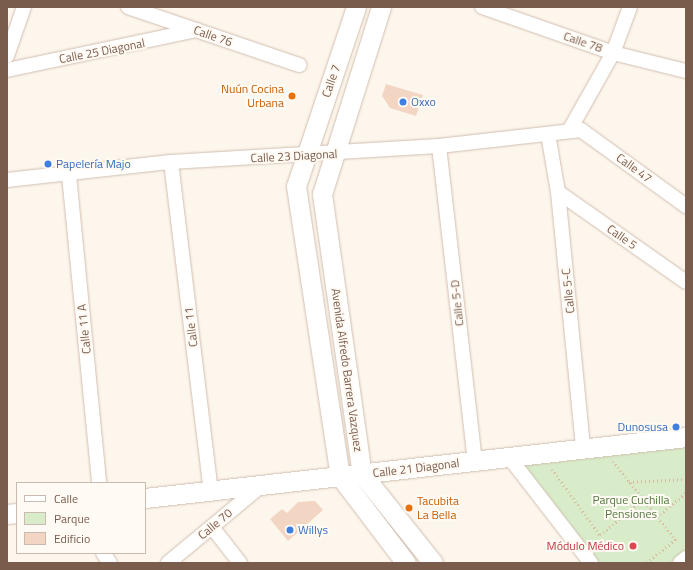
<!DOCTYPE html>
<meta charset="utf-8">
<style>
body{margin:0}
#map{position:relative;width:693px;height:570px;overflow:hidden;background:#fdf6ec;font-family:"Titillium Web",sans-serif}
div>[style]{position:absolute}
.green>*{inset:0;background:#d8ecc9}
.building>*{inset:0;background:#f3d5c3}
.path>*{height:2.5px;margin-top:-1.25px;transform-origin:0;background:repeating-linear-gradient(90deg,#d9b8a5 0 1px,transparent 0 4px)}
.roads{filter:drop-shadow(0 0 1px #d1beb0) drop-shadow(0 0 1px #d1beb0)}
.street>*{height:14px;margin:-7px;padding:0 7px;transform-origin:7px;border-radius:7px;background:#fff}
.secondary>*{height:19px;margin:-9.5px;padding:0 9.5px;transform-origin:9.5px;border-radius:9.5px;background:#fff}
.dots>*{width:11px;height:11px;translate:-50% -50%;box-sizing:border-box;border:2px solid #fffaf3;border-radius:50%}
span{translate:-50% -50%;white-space:nowrap;text-align:center;line-height:1.15;-webkit-text-stroke:4px #fffaf3;paint-order:stroke}
.street-label{font-size:12px;color:#7a5c4d}
.food-label{font-size:12px;color:#c56008}
.right{translate:-100% -50%;text-align:right}
.left{translate:0 -50%;text-align:left}
.shop-label{font-size:12px;color:#366cbe}
.park-label{font-size:12px;color:#537a41}
.health-label{font-size:12px;color:#be3a42}
.frame{position:absolute;inset:0;border:8px solid #7a5c4d;pointer-events:none}
.legend{position:absolute;left:16px;top:482px;width:130px;height:72px;box-sizing:border-box;background:#fffaf3;border:1px solid #cabbb1;margin:0;padding:5px 7px;list-style:none;font-size:12px;color:#7a5c4d}
.legend li{display:flex;align-items:center;gap:8px;height:20px}
.legend b{width:20px;border:1px solid #cabbb1}
</style>
<div id="map">
<div class="green">
<i style="clip-path:polygon(686px 444px,686px 558px,680px 563px,592px 563px,521px 465px)"></i>
</div>
<div class="building">
<i style="clip-path:polygon(386px 84px,423px 95px,416px 116px,390px 108px,382px 96px)"></i>
<i style="clip-path:polygon(315px 501px,323px 510px,288px 541px,270px 519px,282px 509px,287px 513px,298px 502px)"></i>
</div>
<div class="path">
<i style="left:613px;top:461px;width:101px;rotate:51.4deg"></i>
<i style="left:676px;top:540px;width:37px;rotate:142deg"></i>
<i style="left:552px;top:469px;width:82px;rotate:54deg"></i>
<i style="left:600px;top:535px;width:55px;rotate:-39.1deg"></i>
<i style="left:629px;top:482px;width:57px;rotate:-3deg"></i>
<i style="left:657px;top:517px;width:38px;rotate:-40deg"></i>
</div>
<div class="roads">
<div class="street">
<i style="left:128px;top:7px;width:181px;rotate:18.7deg"></i>
<i style="left:482px;top:7px;width:139px;rotate:19.3deg"></i>
<i style="left:613px;top:53px;width:75px;rotate:13.9deg"></i>
<i style="left:7px;top:56px;width:52px;rotate:-70.9deg"></i>
<i style="left:7px;top:70px;width:194px;rotate:-11.9deg"></i>
<i style="left:569px;top:131px;width:90px;rotate:-60.6deg"></i>
<i style="left:613px;top:53px;width:49px;rotate:-69.7deg"></i>
<i style="left:548px;top:134px;width:59px;rotate:80.2deg"></i>
<i style="left:558px;top:192px;width:258px;rotate:84.4deg"></i>
<i style="left:439px;top:146px;width:317px;rotate:83.5deg"></i>
<i style="left:171px;top:162px;width:331px;rotate:83.1deg"></i>
<i style="left:69px;top:175px;width:309px;rotate:84.4deg"></i>
<i style="left:7px;top:180px;width:165px;rotate:-6.3deg"></i>
<i style="left:171px;top:162px;width:268px;rotate:-3.4deg"></i>
<i style="left:439px;top:146px;width:143px;rotate:-6.4deg"></i>
<i style="left:581px;top:130px;width:130px;rotate:35.9deg"></i>
<i style="left:558px;top:192px;width:156px;rotate:35.1deg"></i>
<i style="left:509px;top:457px;width:134px;rotate:52.3deg"></i>
<i style="left:212px;top:527px;width:46px;rotate:52.1deg"></i>
<i style="left:103px;top:553px;width:12px;rotate:55deg"></i>
<i style="left:168px;top:563px;width:122px;rotate:-39.7deg"></i>
<i style="left:680px;top:563px;width:8px;rotate:-40deg"></i>
</div>
<div class="secondary">
<i style="left:356px;top:7px;width:189px;rotate:108.5deg"></i>
<i style="left:296px;top:186px;width:293px;rotate:81.4deg"></i>
<i style="left:340px;top:476px;width:109px;rotate:52.8deg"></i>
<i style="left:381px;top:7px;width:196px;rotate:107.5deg"></i>
<i style="left:322px;top:194px;width:283px;rotate:81.9deg"></i>
<i style="left:362px;top:474px;width:114px;rotate:51.4deg"></i>
<i style="left:145px;top:498px;width:544px;rotate:-6.43deg"></i>
<i style="left:7px;top:514px;width:10px;rotate:-6deg"></i>
</div>
</div>
<div class="dots">
<i style="left:292px;top:96px;background:#e8710a"></i>
<i style="left:403px;top:102px;background:#3f7fe0"></i>
<i style="left:48px;top:164px;background:#3f7fe0"></i>
<i style="left:676px;top:427px;background:#3f7fe0"></i>
<i style="left:409px;top:508px;background:#e8710a"></i>
<i style="left:290px;top:530px;background:#3f7fe0"></i>
<i style="left:633px;top:546px;background:#e0444e"></i>
</div>
<div class="street-label">
<span style="left:213px;top:36px;rotate:19deg">Calle 76</span>
<span style="left:583px;top:42px;rotate:19deg">Calle 78</span>
<span style="left:102px;top:51px;rotate:-11deg">Calle 25 Diagonal</span>
<span style="left:331px;top:81px;rotate:-71deg">Calle 7</span>
<span style="left:294px;top:156px;rotate:-3deg">Calle 23 Diagonal</span>
<span style="left:634px;top:168px;rotate:36deg">Calle 47</span>
<span style="left:622px;top:237px;rotate:35deg">Calle 5</span>
<span style="left:568px;top:291px;rotate:-96deg">Calle 5-C</span>
<span style="left:457px;top:303px;rotate:-96deg">Calle 5-D</span>
<span style="left:191px;top:327px;rotate:-97deg">Calle 11</span>
<span style="left:84px;top:329px;rotate:-96deg">Calle 11 A</span>
<span style="left:347px;top:370px;rotate:82deg">Avenida Alfredo Barrera Vazquez</span>
<span style="left:416px;top:468px;rotate:-7deg">Calle 21 Diagonal</span>
<span style="left:215px;top:524px;rotate:-40deg">Calle 70</span>
</div>
<div class="food-label">
<span class="right" style="left:284px;top:96px">Nuún Cocina<br>Urbana</span>
<span class="left" style="left:417px;top:508px">Tacubita<br>La Bella</span>
</div>
<div class="shop-label">
<span class="left" style="left:411px;top:102px">Oxxo</span>
<span class="left" style="left:56px;top:164px">Papelería Majo</span>
<span class="right" style="left:668px;top:427px">Dunosusa</span>
<span class="left" style="left:298px;top:530px">Willys</span>
</div>
<div class="park-label">
<span style="left:631px;top:507px">Parque Cuchilla<br>Pensiones</span>
</div>
<div class="health-label">
<span class="right" style="left:624px;top:546px">Módulo Médico</span>
</div>
<div class="frame"></div>
<ul class="legend">
<li><b style="height:5px;background:#fff"></b>Calle</li>
<li><b style="height:11px;background:#d8ecc9"></b>Parque</li>
<li><b style="height:11px;background:#f3d5c3"></b>Edificio</li>
</ul>
</div>
